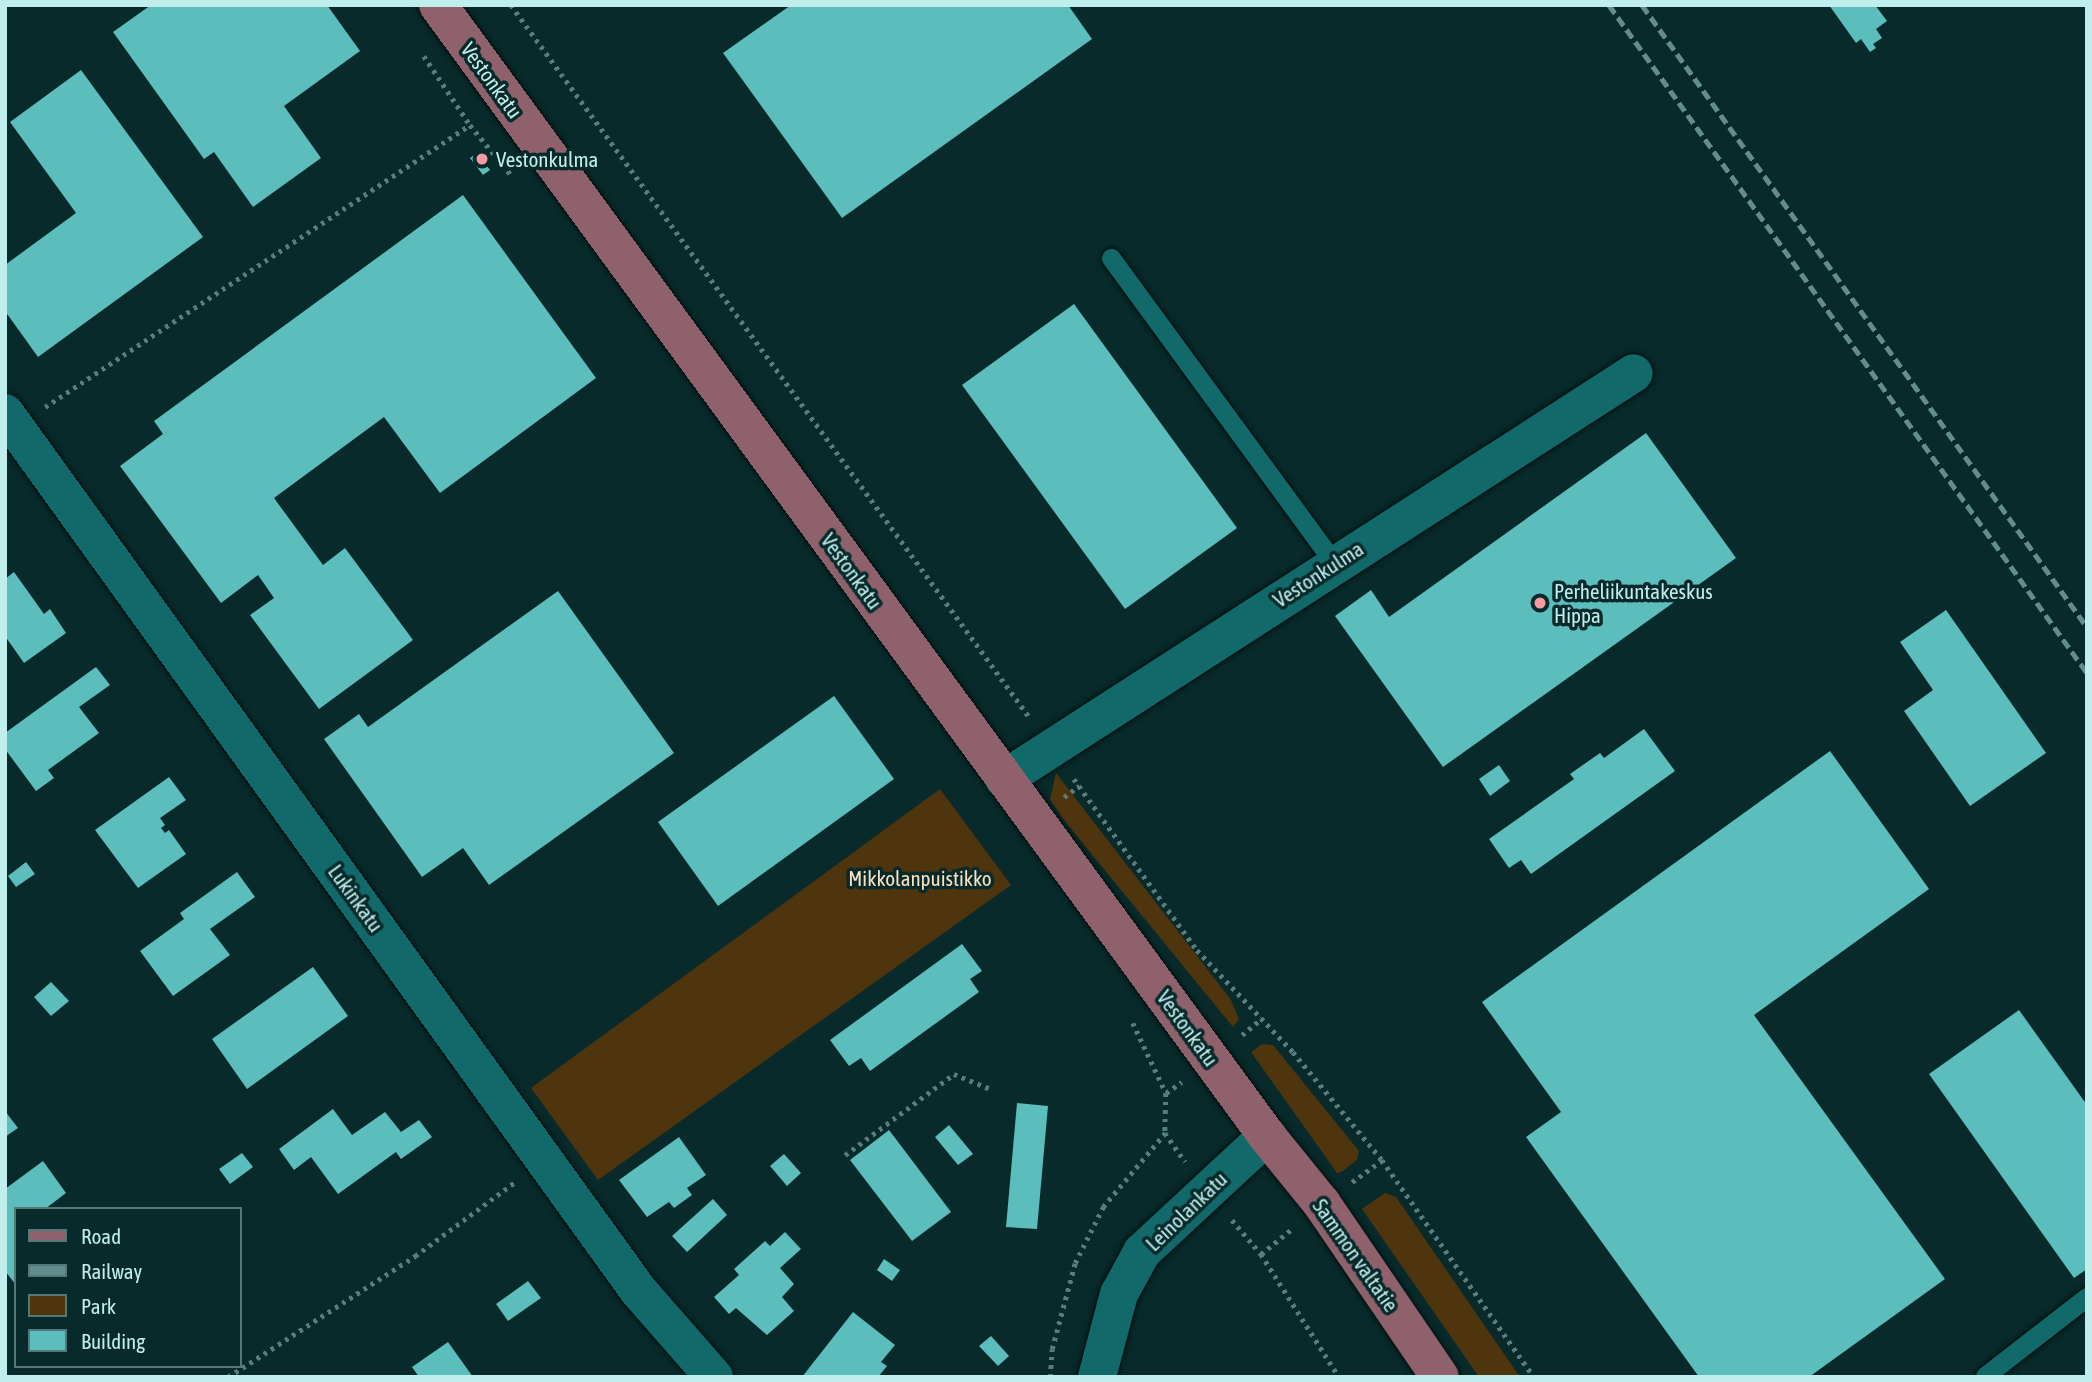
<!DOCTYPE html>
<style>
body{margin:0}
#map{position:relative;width:2092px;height:1382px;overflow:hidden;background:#082a2a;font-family:"Asap Condensed",sans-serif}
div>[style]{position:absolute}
.green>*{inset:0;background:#4f350e}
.building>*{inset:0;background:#5bbdbc}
.path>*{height:4.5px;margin-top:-2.25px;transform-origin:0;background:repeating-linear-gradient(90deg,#577e7e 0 3.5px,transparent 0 8.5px)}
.roads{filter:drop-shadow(0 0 2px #041010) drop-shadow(0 0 2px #041010)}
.lane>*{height:19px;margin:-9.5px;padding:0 9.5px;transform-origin:9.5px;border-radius:9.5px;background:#126969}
.street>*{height:38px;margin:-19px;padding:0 19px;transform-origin:19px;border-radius:19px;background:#126969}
.secondary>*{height:38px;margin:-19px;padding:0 19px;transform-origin:19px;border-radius:19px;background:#126969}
.primary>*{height:38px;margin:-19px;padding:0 19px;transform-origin:19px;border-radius:19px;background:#8f616c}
.rail>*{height:5px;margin-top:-2.5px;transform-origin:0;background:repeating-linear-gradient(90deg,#648c8c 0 10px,transparent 0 15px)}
.dots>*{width:19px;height:19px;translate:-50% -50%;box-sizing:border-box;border:4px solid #082a2a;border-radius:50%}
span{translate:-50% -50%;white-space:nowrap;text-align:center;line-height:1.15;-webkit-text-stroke:7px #082a2a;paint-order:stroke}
.street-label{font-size:21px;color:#c0eeed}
.poi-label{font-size:21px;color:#c0eeed}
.left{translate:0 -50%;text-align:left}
.park-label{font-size:21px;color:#f8e0c1}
.frame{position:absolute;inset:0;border:7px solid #c0eeed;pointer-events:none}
.legend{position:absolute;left:14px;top:1207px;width:228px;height:161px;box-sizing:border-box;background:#082a2a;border:2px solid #527878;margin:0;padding:9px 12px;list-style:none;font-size:21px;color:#c0eeed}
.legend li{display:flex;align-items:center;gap:14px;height:35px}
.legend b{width:35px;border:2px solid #527878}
</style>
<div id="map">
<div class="green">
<i style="clip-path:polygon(1056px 773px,1231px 1000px,1239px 1019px,1233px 1027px,1063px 819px,1050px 799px)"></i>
<i style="clip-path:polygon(940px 789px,1011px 885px,598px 1180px,531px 1088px)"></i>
<i style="clip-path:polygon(1262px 1044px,1273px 1045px,1359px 1151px,1357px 1160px,1343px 1171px,1337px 1173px,1251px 1052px)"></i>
<i style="clip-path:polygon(1385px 1193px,1396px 1197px,1520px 1377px,1479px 1377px,1362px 1209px)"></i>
</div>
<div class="building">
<i style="clip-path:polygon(151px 5px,327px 5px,360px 51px,284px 106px,321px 158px,253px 207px,214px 152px,204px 159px,113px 32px)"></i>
<i style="clip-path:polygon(791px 5px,1068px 5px,1092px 39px,842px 218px,723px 53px)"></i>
<i style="clip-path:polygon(1829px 5px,1875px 5px,1887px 21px,1876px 29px,1882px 38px,1873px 44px,1876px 48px,1870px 52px,1861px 39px,1856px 43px)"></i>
<i style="clip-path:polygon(81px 70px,203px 237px,38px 357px,5px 311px,5px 265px,76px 213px,10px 122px)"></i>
<i style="clip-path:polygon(477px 153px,490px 170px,483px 175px,470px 158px)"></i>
<i style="clip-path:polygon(463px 195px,596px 378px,440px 493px,384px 417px,274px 498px,323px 565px,345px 548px,413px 640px,319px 709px,250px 615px,274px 598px,258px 575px,221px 603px,120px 466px,163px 434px,154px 421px)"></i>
<i style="clip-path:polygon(1074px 304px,1237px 528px,1125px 609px,962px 385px)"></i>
<i style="clip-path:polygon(1646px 433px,1736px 558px,1443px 767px,1335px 616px,1371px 590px,1389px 617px)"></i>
<i style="clip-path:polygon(14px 572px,44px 614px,50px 609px,66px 633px,24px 663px,5px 636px,5px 579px)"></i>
<i style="clip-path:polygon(558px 591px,674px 753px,489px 885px,463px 848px,422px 877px,324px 739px,359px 714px,368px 727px)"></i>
<i style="clip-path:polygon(1946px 610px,2046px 753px,1970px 806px,1904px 711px,1933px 690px,1900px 642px)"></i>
<i style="clip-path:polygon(96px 667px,110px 685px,79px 707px,99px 733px,48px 770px,54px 778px,36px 791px,5px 749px,5px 733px)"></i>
<i style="clip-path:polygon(834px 696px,894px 779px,718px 906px,658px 822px)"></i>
<i style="clip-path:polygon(1644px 729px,1675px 771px,1531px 874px,1521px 860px,1509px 868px,1489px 839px,1574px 779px,1570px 774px,1600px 753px,1604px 758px)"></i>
<i style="clip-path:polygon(1830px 751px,1929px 889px,1754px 1015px,1945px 1279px,1809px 1377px,1699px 1377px,1526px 1137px,1561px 1112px,1482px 1002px)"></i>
<i style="clip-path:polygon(1499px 765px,1510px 781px,1490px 796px,1479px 779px)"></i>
<i style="clip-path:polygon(169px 777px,186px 800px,160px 818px,165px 825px,161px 828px,165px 833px,169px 830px,186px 854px,138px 888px,95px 830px)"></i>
<i style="clip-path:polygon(26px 862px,35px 874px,16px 887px,8px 876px)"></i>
<i style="clip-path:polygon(237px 872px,255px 897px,210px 929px,230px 955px,173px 996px,140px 951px,184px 919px,180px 913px)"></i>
<i style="clip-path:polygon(962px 944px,982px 971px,970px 979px,979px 992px,870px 1071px,861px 1058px,849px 1066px,830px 1040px)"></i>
<i style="clip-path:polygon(313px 967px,348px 1016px,247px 1089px,212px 1039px)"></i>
<i style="clip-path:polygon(51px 982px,69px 1001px,51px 1016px,34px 997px)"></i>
<i style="clip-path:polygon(2019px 1010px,2087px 1105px,2087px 1269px,2074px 1278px,1929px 1074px)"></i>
<i style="clip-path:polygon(1017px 1103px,1048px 1106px,1037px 1229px,1006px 1227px)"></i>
<i style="clip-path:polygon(333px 1109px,352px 1135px,385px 1112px,401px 1132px,419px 1120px,432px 1137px,401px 1159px,396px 1152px,338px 1194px,311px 1157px,294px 1170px,279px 1149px)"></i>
<i style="clip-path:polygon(5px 1111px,18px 1128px,5px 1137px)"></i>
<i style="clip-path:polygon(949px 1125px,973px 1154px,958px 1165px,935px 1137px)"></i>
<i style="clip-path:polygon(889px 1130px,951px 1212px,912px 1241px,850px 1160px)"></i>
<i style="clip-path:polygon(679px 1137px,706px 1175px,687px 1188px,692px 1195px,674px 1208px,669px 1202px,647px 1217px,619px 1180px)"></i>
<i style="clip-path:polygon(242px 1153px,253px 1167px,230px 1184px,219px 1169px)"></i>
<i style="clip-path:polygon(784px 1154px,801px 1173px,787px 1186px,770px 1166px)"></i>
<i style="clip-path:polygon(43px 1161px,66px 1193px,45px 1209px,16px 1209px,16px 1285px,5px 1271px,5px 1189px)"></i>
<i style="clip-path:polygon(713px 1199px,727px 1215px,687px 1252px,672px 1236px)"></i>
<i style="clip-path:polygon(785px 1232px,801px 1249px,780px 1268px,794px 1284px,782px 1297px,794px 1311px,767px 1335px,736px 1308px,729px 1314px,714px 1297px,739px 1275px,734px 1269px,765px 1241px,770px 1246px)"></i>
<i style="clip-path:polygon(884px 1259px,900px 1270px,892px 1281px,877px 1270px)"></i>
<i style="clip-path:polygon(528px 1281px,541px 1298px,508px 1321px,496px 1304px)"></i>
<i style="clip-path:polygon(853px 1312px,895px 1345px,881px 1362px,887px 1366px,878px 1377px,802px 1377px)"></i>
<i style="clip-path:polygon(991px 1336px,1009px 1356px,998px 1366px,979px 1346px)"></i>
<i style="clip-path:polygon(448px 1342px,473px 1377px,419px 1377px,412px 1367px)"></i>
</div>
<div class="path">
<i style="left:511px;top:5px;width:882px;rotate:53.95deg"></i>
<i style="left:424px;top:56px;width:83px;rotate:56.3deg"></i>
<i style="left:470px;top:125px;width:66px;rotate:50.5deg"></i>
<i style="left:45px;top:407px;width:510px;rotate:-33.57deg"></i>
<i style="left:1074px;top:779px;width:211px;rotate:54.3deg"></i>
<i style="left:1197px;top:950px;width:140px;rotate:46.7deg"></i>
<i style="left:1293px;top:1052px;width:140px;rotate:50.5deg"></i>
<i style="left:1382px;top:1160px;width:265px;rotate:55deg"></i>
<i style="left:1064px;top:797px;width:19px;rotate:-36deg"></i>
<i style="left:1133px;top:1023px;width:77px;rotate:64.8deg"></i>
<i style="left:1166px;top:1093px;width:40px;rotate:91.4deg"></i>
<i style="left:1165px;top:1133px;width:35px;rotate:55deg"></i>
<i style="left:1242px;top:1035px;width:26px;rotate:-40deg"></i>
<i style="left:1166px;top:1093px;width:19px;rotate:-35deg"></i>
<i style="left:845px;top:1155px;width:136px;rotate:-36.6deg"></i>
<i style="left:954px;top:1074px;width:42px;rotate:22.3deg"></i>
<i style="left:1352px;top:1182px;width:37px;rotate:-36deg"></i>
<i style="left:1232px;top:1220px;width:45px;rotate:49.5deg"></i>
<i style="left:1261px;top:1254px;width:146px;rotate:57.6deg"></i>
<i style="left:1261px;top:1254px;width:41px;rotate:-39.1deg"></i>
<i style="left:228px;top:1377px;width:223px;rotate:-32.9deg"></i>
<i style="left:415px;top:1256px;width:124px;rotate:-36.5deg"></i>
<i style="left:1050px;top:1377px;width:28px;rotate:-86deg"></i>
<i style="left:1052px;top:1349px;width:89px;rotate:-75deg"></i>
<i style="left:1075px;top:1263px;width:63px;rotate:-63.4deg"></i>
<i style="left:1103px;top:1207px;width:97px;rotate:-50deg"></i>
</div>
<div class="roads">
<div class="lane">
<i style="left:1111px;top:258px;width:378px;rotate:53.8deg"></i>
<i style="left:1985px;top:1376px;width:129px;rotate:-37.8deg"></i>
</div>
<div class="street">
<i style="left:5px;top:413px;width:1082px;rotate:54.18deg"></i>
<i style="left:638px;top:1290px;width:116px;rotate:48.9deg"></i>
<i style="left:1004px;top:779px;width:749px;rotate:-32.8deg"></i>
</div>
<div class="secondary">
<i style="left:1097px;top:1377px;width:86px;rotate:-75.2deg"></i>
<i style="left:1119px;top:1294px;width:48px;rotate:-61.3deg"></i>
<i style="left:1142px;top:1252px;width:171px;rotate:-42.9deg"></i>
</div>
<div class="primary">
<i style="left:438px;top:5px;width:1402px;rotate:53.76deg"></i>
<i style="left:1267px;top:1136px;width:87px;rotate:51deg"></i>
<i style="left:1322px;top:1204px;width:209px;rotate:55.7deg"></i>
</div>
</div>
<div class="rail">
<i style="left:1609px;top:5px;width:821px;rotate:54.41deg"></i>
<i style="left:1642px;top:5px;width:765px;rotate:54.42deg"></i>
</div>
<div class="dots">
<i style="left:482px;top:159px;background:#f49aa2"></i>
<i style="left:1540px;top:603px;background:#f49aa2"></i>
</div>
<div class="street-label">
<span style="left:492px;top:80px;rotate:54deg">Vestonkatu</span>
<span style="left:852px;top:571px;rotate:54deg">Vestonkatu</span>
<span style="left:1318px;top:574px;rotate:-33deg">Vestonkulma</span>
<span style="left:356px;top:898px;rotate:54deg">Lukinkatu</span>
<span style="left:1188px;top:1028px;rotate:54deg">Vestonkatu</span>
<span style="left:1186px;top:1211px;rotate:-44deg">Leinolankatu</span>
<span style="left:1356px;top:1255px;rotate:55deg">Sammon valtatie</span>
</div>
<div class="poi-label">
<span class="left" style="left:496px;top:159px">Vestonkulma</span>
<span class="left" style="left:1554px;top:603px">Perheliikuntakeskus<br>Hippa</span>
</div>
<div class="park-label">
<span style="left:920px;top:878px">Mikkolanpuistikko</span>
</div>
<div class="frame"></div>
<ul class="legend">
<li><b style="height:9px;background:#8f616c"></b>Road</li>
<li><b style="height:9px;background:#648c8c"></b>Railway</li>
<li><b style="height:19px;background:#4f350e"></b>Park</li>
<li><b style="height:19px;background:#5bbdbc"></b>Building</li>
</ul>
</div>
